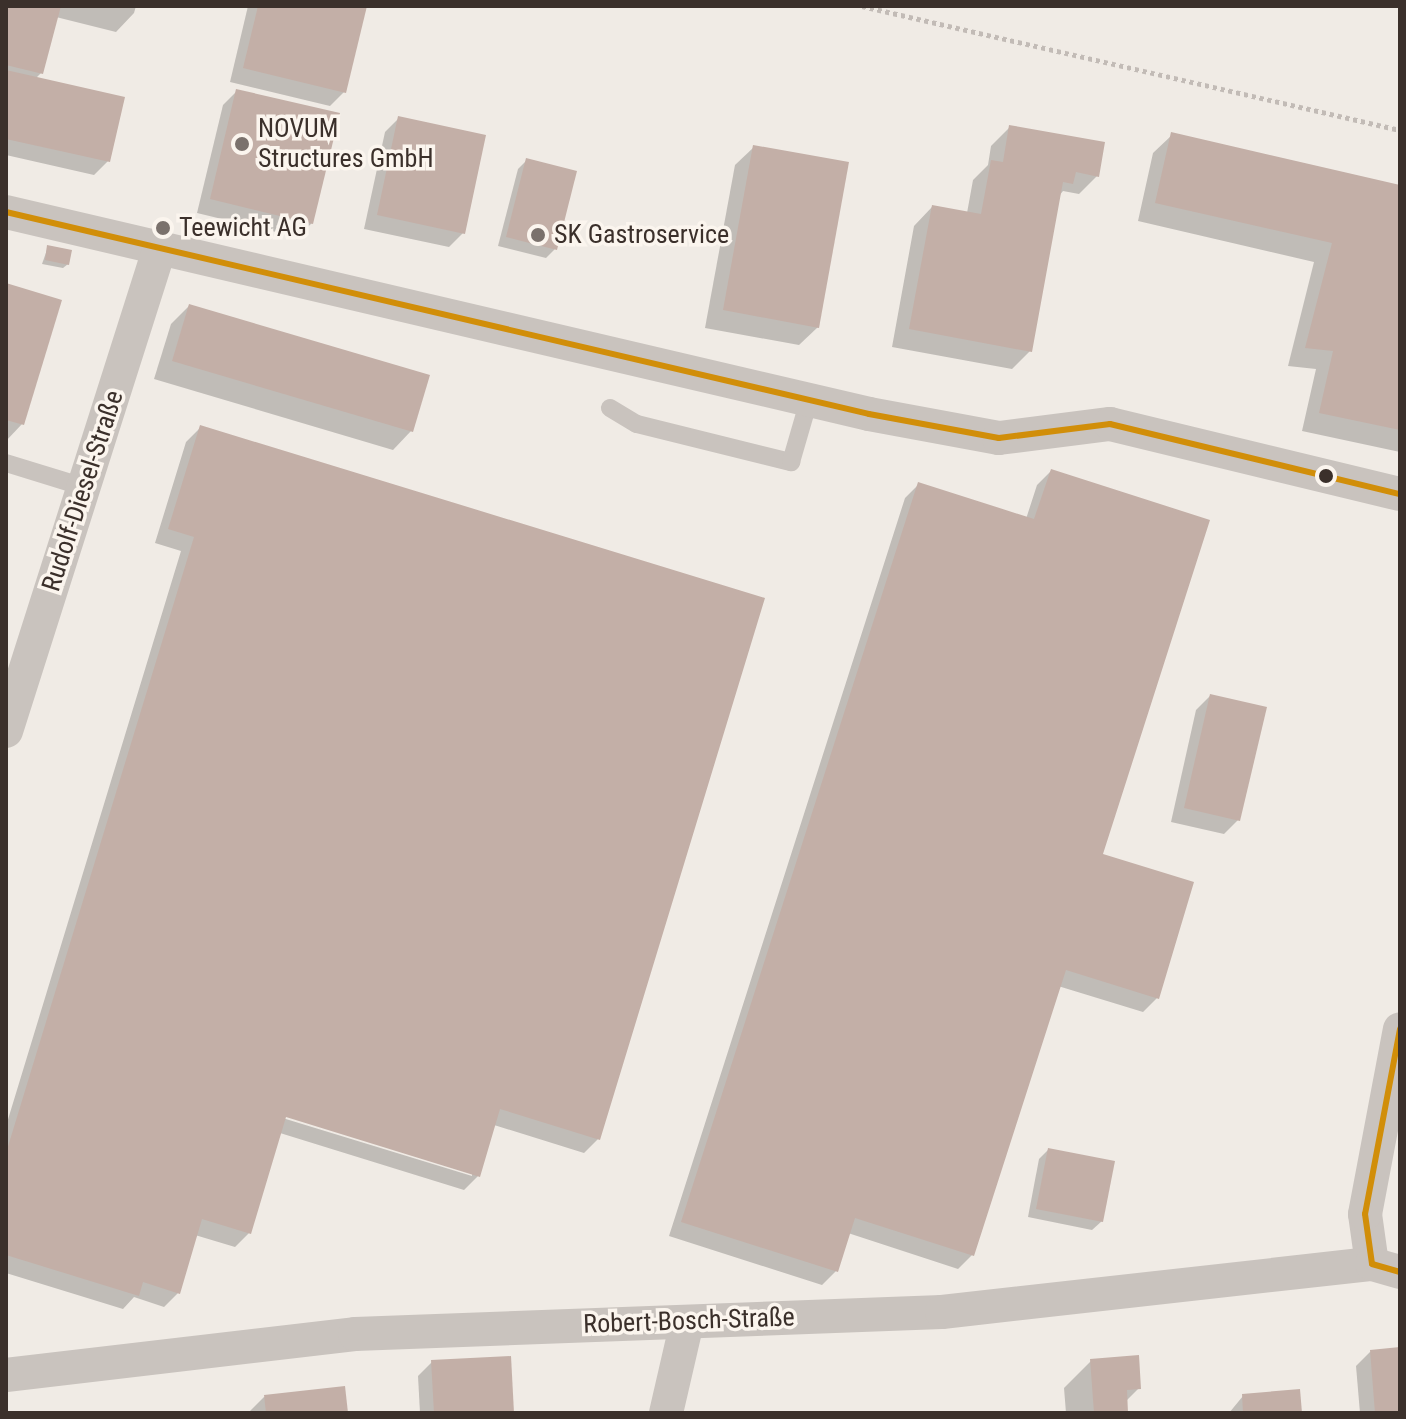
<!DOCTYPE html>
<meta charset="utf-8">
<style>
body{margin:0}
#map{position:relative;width:1406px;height:1419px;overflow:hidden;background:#f0ebe5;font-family:"Roboto Condensed",sans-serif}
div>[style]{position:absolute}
.shadow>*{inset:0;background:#0003}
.building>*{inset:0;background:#c3afa7}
.path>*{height:5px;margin-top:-2.5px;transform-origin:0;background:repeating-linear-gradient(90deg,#c2bbb6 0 4px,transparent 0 8px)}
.service>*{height:18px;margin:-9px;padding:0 9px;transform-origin:9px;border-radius:9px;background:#c9c3be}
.minor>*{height:34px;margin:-17px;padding:0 17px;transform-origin:17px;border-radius:17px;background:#c9c3be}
.bus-1>*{height:6px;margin:-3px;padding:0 3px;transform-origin:3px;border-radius:3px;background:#d18e09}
.dots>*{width:22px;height:22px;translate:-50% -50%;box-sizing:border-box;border:4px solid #fbf5ee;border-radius:50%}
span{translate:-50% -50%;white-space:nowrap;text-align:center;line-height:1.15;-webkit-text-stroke:7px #fbf5ee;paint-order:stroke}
.poi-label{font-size:26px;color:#3b302b}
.left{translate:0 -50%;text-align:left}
.street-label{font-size:26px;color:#3b302b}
.frame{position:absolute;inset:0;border:8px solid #3b302b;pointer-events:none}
</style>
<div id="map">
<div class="shadow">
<i style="clip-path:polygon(6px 6px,136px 6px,134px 13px,116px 32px,56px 17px,41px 73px,35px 79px,108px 161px,94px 175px,6px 155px)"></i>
<i style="clip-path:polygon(248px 6px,365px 6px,344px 92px,330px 106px,230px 82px)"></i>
<i style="clip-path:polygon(237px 91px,312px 223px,297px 237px,197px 213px,223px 105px)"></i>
<i style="clip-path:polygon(399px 118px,463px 233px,449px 247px,364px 229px,385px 132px)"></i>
<i style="clip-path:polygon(1010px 127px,1097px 176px,1079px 194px,1063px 191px,1059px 196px,1030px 351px,1012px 369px,892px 347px,914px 226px,932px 207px,967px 213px,973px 180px,988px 165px,991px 146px)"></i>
<i style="clip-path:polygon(1172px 135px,1400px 187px,1400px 452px,1302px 431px,1316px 369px,1288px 366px,1314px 262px,1138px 221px,1153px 153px)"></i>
<i style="clip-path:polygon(754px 147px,818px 327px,799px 345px,705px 328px,735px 165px)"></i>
<i style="clip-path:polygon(527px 160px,555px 249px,546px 258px,498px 246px,518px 169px)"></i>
<i style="clip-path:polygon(48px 247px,68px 264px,63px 268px,42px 264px)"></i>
<i style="clip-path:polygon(6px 285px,22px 424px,6px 441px)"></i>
<i style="clip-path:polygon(189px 306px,411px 431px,393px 450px,154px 379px,171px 324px)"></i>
<i style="clip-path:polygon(evenodd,200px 428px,598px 1139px,584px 1153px,494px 1125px,478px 1176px,464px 1190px,280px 1133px,249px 1233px,235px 1247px,195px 1235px,178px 1293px,164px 1307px,134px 1297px,123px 1309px,6px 1273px,6px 1126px,181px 551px,155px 543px,186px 442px,200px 428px,277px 1112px,472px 1172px,472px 1176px,276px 1116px,277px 1112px)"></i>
<i style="clip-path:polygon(1051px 471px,1100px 856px,1157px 998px,1143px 1012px,1058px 986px,972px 1255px,958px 1269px,848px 1233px,836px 1271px,822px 1285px,669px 1236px,905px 498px,919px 484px,1026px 519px,1037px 485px)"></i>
<i style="clip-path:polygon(1210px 696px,1238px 820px,1224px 834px,1171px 822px,1196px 710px)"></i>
<i style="clip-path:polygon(1048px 1150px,1102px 1221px,1092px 1230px,1028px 1217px,1039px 1159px)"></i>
<i style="clip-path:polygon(1400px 1349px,1400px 1413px,1360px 1413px,1356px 1366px,1370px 1352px)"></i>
<i style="clip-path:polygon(1091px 1361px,1139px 1388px,1126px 1401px,1126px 1413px,1066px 1413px,1064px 1388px)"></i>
<i style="clip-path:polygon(432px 1362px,512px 1413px,420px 1413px,418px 1376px)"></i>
<i style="clip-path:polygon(1243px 1396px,1300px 1413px,1229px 1413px)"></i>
<i style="clip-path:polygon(264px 1397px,346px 1413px,248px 1413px)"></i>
</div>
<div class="building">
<i style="clip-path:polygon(6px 6px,61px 6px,43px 74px,6px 65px)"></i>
<i style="clip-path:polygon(258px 6px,367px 6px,346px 93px,243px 68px)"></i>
<i style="clip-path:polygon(6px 70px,125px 97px,110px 162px,6px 139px)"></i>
<i style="clip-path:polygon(236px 89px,340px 113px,313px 224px,210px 199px)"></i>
<i style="clip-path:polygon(398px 116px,486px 135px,465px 234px,377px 215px)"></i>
<i style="clip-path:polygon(1009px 125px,1105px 142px,1099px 177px,1076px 172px,1073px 184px,1063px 182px,1032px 352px,909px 329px,932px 205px,981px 214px,991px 160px,1003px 162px)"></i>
<i style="clip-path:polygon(1171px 132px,1400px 185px,1400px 430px,1319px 413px,1333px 351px,1305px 348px,1332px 243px,1155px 203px)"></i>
<i style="clip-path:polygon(753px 145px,849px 162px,819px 328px,723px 310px)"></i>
<i style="clip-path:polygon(526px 158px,577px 171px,557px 250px,506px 237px)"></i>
<i style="clip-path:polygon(47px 245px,72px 250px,69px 265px,45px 260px)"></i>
<i style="clip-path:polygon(6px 283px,62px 300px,24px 425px,6px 420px)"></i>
<i style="clip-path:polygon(189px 304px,430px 375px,413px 432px,172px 361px)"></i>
<i style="clip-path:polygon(200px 425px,765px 598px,600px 1140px,500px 1109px,480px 1177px,286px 1117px,251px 1234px,202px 1219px,180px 1294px,143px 1282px,139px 1296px,6px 1255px,6px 1153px,194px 537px,168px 529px)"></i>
<i style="clip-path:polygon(1051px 469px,1210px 520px,1103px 854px,1194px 882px,1159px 999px,1066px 970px,974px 1256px,855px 1218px,838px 1272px,681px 1222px,918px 482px,1034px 519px)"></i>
<i style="clip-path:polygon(1210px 694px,1267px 707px,1240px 821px,1184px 808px)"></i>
<i style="clip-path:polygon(1048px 1148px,1115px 1161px,1103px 1222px,1036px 1209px)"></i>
<i style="clip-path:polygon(1400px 1347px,1400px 1413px,1375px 1413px,1370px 1350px)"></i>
<i style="clip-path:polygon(1139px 1355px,1141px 1389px,1127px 1390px,1128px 1413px,1094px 1413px,1090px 1359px)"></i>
<i style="clip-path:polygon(511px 1356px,514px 1413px,434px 1413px,431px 1360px)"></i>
<i style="clip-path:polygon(345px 1386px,348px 1413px,266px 1413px,264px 1395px)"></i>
<i style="clip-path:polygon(1300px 1389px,1302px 1413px,1243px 1413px,1242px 1394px)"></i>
</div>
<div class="path">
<i style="left:862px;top:6px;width:552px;rotate:12.98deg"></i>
</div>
<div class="service">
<i style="left:610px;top:408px;width:31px;rotate:31deg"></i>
<i style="left:637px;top:424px;width:159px;rotate:13.9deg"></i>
<i style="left:791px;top:462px;width:65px;rotate:-73.8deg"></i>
<i style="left:6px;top:463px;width:82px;rotate:17.1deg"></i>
</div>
<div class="minor">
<i style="left:6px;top:212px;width:886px;rotate:13.17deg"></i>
<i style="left:869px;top:414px;width:132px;rotate:10.5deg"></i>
<i style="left:999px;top:438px;width:112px;rotate:-7.2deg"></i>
<i style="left:1110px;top:424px;width:298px;rotate:13.6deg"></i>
<i style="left:6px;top:731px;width:505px;rotate:-72.35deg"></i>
<i style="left:1372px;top:1264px;width:50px;rotate:-98deg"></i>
<i style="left:1365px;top:1214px;width:188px;rotate:-79.3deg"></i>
<i style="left:6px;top:1375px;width:351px;rotate:-6.7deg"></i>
<i style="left:355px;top:1334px;width:587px;rotate:-2.15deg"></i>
<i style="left:942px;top:1312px;width:433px;rotate:-6.4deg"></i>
<i style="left:1372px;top:1264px;width:29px;rotate:16deg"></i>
<i style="left:666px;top:1413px;width:93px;rotate:-77deg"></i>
</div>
<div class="bus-1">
<i style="left:6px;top:212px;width:886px;rotate:13.17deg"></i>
<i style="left:869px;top:414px;width:132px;rotate:10.5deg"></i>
<i style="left:999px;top:438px;width:112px;rotate:-7.2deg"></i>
<i style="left:1110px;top:424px;width:298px;rotate:13.6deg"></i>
<i style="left:1400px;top:1029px;width:188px;rotate:100.7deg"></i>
<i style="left:1365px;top:1214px;width:50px;rotate:82deg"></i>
<i style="left:1372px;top:1264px;width:29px;rotate:16deg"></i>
</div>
<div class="dots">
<i style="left:242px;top:144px;background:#7a716c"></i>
<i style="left:163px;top:228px;background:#7a716c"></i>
<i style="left:538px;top:235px;background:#7a716c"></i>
<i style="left:1326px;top:476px;background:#3b302b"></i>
</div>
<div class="poi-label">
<span class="left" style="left:258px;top:144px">NOVUM<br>Structures GmbH</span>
<span class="left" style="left:179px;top:228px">Teewicht AG</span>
<span class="left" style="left:554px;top:235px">SK Gastroservice</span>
</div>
<div class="street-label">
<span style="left:83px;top:491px;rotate:-72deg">Rudolf-Diesel-Straße</span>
<span style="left:689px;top:1321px;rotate:-2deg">Robert-Bosch-Straße</span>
</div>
<div class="frame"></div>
</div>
